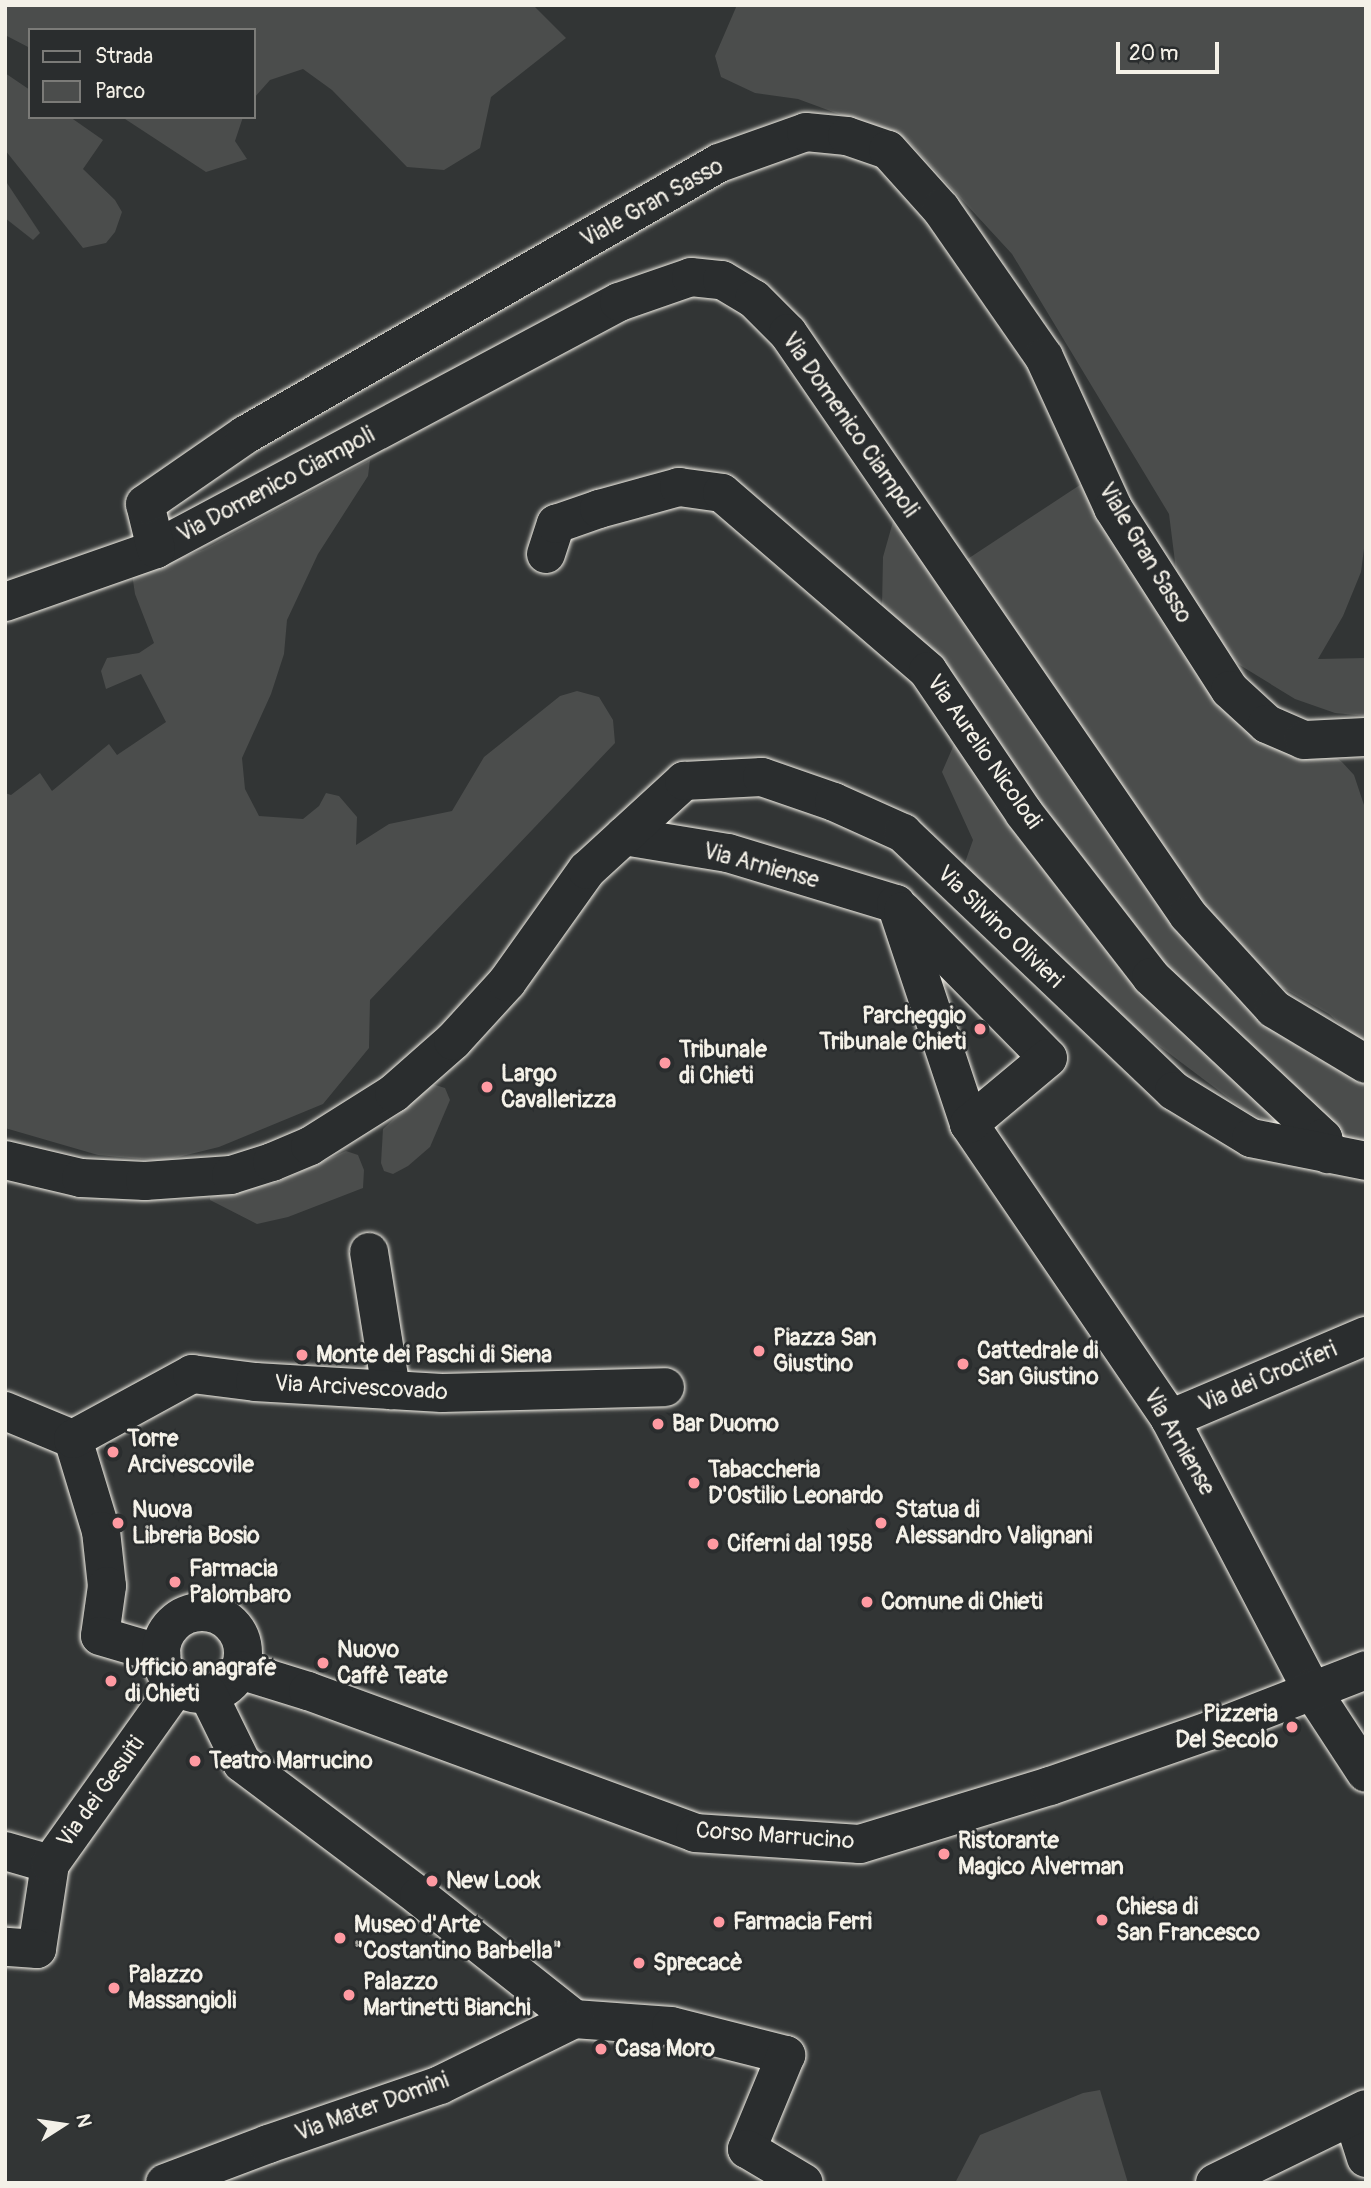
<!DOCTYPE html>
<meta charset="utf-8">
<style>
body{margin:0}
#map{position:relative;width:1371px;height:2188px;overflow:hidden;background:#323535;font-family:Pangolin,sans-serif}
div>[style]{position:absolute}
.green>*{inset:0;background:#4b4d4c}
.roads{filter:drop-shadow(0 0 2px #f4f1e8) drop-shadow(0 0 2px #f4f1e8)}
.minor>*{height:38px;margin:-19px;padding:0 19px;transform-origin:19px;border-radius:19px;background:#2a2d2e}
.minor>.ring{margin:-19px;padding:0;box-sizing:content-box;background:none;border:38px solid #2a2d2e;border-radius:50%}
.major>*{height:38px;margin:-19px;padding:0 19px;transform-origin:19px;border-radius:19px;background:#2a2d2e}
.dots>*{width:19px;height:19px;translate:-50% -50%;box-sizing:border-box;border:4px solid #2a2d2e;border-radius:50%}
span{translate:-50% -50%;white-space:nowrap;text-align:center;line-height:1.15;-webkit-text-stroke:5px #2a2d2e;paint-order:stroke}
.street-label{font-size:23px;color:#f4f1e8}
.poi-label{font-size:23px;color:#f4f1e8;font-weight:700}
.right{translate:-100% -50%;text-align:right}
.left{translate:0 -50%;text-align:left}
.frame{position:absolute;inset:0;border:7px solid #f4f1e8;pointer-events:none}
.legend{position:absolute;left:28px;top:28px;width:228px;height:91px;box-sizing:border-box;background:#2a2d2e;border:2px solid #7b7b78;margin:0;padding:9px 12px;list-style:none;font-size:21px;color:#f4f1e8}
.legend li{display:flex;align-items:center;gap:14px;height:35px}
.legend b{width:35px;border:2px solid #7b7b78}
.north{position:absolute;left:28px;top:2090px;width:70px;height:70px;-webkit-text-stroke:5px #2a2d2e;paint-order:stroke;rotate:78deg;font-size:19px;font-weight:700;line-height:28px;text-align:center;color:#f4f1e8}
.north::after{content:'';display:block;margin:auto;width:24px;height:32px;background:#f4f1e8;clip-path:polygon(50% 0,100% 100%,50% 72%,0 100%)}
.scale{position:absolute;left:1116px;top:42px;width:103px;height:32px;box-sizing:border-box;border:4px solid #f4f1e8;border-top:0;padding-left:9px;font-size:21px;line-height:24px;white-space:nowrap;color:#f4f1e8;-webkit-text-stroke:5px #2a2d2e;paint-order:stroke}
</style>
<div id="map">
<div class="green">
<i style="clip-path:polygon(5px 5px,533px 5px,566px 38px,491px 97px,480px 148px,444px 170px,407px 167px,332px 90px,303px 69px,270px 80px,254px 98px,254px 30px,30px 30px,30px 48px,5px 35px)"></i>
<i style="clip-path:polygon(737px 5px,1366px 5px,1366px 533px,1361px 572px,1343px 616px,1318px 659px,1366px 658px,1366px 716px,1335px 713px,1295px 699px,1225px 656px,1179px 594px,1169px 514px,1012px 254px,906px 139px,798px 99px,755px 93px,721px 77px,715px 56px)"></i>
<i style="clip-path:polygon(5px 73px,30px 90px,30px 117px,70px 117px,103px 140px,83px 169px,115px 200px,122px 212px,115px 232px,106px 243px,83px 248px,5px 150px)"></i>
<i style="clip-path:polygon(122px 117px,243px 117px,235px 141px,247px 159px,206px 172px)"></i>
<i style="clip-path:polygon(5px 180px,40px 233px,33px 240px,5px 218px)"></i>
<i style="clip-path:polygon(370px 460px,368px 476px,318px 554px,287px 620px,284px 654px,271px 694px,242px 758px,245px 789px,259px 816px,303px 819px,319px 806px,326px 793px,339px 796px,357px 817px,356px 845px,389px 824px,452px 811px,484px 757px,560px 696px,577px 691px,599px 697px,613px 720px,615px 743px,370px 1000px,369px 1048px,323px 1104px,219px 1147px,162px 1161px,98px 1155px,5px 1128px,5px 793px,11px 795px,40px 773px,52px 791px,109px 744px,117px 755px,166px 722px,141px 674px,106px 689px,101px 671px,107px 658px,139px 653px,154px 643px,135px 594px,132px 574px,203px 550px)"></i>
<i style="clip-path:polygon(1089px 479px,1185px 644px,1342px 762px,1354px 775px,1366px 811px,1366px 1048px,1329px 1014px,1269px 980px,1210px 927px,960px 564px)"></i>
<i style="clip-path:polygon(894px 518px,1262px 1022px,1313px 1056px,1366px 1084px,1366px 1147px,1304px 1136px,1247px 1112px,1105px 1005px,963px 868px,973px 840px,942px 772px,959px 733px,934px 664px,882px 606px,883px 557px)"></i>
<i style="clip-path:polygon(432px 1084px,445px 1088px,450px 1100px,430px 1147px,408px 1166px,393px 1174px,384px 1171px,381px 1163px,383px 1129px)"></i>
<i style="clip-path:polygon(346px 1151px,358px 1155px,364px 1170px,363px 1188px,288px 1217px,257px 1224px,210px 1200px,210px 1197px,278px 1182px)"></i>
<i style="clip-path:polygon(1100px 2090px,1128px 2183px,955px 2183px,980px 2135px,1083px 2093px)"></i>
</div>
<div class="roads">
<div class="minor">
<i style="left:156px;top:549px;width:525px;rotate:-28.08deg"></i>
<i style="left:619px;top:302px;width:76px;rotate:-19.1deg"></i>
<i style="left:691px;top:277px;width:31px;rotate:6deg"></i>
<i style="left:722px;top:280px;width:37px;rotate:31deg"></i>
<i style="left:754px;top:299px;width:48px;rotate:45deg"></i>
<i style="left:788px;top:333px;width:706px;rotate:55.5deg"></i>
<i style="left:1188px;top:915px;width:127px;rotate:47.5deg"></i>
<i style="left:1274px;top:1009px;width:107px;rotate:30.9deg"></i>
<i style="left:546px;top:554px;width:32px;rotate:-72deg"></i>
<i style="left:556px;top:524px;width:46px;rotate:-19.2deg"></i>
<i style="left:599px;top:509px;width:83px;rotate:-15.4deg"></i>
<i style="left:679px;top:487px;width:43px;rotate:7.9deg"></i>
<i style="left:722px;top:493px;width:272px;rotate:40.8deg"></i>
<i style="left:928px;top:671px;width:171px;rotate:55.9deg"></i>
<i style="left:1024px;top:813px;width:207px;rotate:52.2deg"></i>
<i style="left:1151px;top:977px;width:236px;rotate:43.1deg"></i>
<i style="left:1323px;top:1138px;width:17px;rotate:73deg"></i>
<i style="left:624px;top:836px;width:105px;rotate:9.3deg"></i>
<i style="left:728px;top:853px;width:176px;rotate:16.9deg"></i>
<i style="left:896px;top:904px;width:232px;rotate:71.6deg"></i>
<i style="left:969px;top:1124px;width:357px;rotate:55.7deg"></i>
<i style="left:1170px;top:1419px;width:305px;rotate:62.4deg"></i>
<i style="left:1311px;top:1689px;width:100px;rotate:56.8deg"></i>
<i style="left:903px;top:911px;width:206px;rotate:45.4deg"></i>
<i style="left:1048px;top:1058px;width:103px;rotate:140.1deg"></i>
<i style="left:5px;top:1160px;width:78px;rotate:13.3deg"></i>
<i style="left:81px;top:1178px;width:64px;rotate:2.7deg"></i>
<i style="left:145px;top:1181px;width:86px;rotate:-4deg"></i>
<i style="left:231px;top:1175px;width:43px;rotate:-17.6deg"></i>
<i style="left:272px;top:1162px;width:41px;rotate:-22.8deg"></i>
<i style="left:310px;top:1146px;width:99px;rotate:-32.2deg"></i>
<i style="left:394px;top:1093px;width:79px;rotate:-41.4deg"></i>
<i style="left:453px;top:1041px;width:80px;rotate:-47.5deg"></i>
<i style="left:507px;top:982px;width:138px;rotate:-54.5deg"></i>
<i style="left:587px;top:870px;width:132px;rotate:-42.5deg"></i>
<i style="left:684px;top:781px;width:78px;rotate:-2.9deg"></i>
<i style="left:762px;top:777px;width:76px;rotate:19.1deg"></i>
<i style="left:834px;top:802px;width:76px;rotate:24.2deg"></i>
<i style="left:903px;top:833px;width:374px;rotate:43.6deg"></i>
<i style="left:1174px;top:1091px;width:90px;rotate:31.4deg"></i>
<i style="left:1251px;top:1138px;width:117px;rotate:11.3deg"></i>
<i style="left:369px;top:1252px;width:140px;rotate:80.9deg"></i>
<i style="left:5px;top:1411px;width:74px;rotate:22.4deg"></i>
<i style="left:73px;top:1439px;width:96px;rotate:73.1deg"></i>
<i style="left:101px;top:1531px;width:55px;rotate:83.8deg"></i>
<i style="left:107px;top:1586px;width:50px;rotate:98deg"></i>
<i style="left:100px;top:1636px;width:64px;rotate:16.4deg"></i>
<i style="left:1170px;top:1419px;width:213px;rotate:-23deg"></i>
<i style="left:73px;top:1439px;width:136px;rotate:-28.6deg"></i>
<i style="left:192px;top:1374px;width:64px;rotate:7.2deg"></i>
<i style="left:255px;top:1382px;width:187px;rotate:3.4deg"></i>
<i style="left:442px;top:1393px;width:223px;rotate:-1.5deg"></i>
<i class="ring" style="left:161px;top:1612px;width:44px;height:44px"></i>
<i style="left:240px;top:1670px;width:71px;rotate:17.2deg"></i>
<i style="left:308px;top:1691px;width:412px;rotate:20.1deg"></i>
<i style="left:695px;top:1833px;width:165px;rotate:3.8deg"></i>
<i style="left:860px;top:1844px;width:199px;rotate:-17deg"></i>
<i style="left:1050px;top:1786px;width:168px;rotate:-19.1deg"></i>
<i style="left:1209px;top:1731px;width:168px;rotate:-21.2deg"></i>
<i style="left:208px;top:1694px;width:77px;rotate:63.8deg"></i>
<i style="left:242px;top:1763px;width:221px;rotate:36.9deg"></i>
<i style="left:419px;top:1896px;width:198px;rotate:38.4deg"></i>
<i style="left:574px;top:2019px;width:97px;rotate:4.1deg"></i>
<i style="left:671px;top:2026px;width:119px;rotate:14.2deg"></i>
<i style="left:786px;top:2055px;width:102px;rotate:112.5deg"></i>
<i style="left:747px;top:2149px;width:66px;rotate:30.8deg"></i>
<i style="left:5px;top:1851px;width:47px;rotate:16.1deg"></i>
<i style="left:50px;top:1864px;width:86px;rotate:98.7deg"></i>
<i style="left:37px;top:1949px;width:32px;rotate:-176deg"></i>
<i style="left:50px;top:1864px;width:219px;rotate:-54.5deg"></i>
<i style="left:1353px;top:2117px;width:43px;rotate:72.4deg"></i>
<i style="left:165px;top:2183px;width:110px;rotate:-20.7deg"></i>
<i style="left:268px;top:2144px;width:182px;rotate:-18.9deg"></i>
<i style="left:440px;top:2085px;width:149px;rotate:-26.2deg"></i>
<i style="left:1215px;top:2183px;width:168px;rotate:-26.1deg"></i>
</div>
<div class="major">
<i style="left:5px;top:602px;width:160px;rotate:-19.3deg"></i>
<i style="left:156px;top:549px;width:46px;rotate:-103.7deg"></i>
<i style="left:145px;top:504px;width:121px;rotate:-34.6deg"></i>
<i style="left:245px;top:435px;width:546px;rotate:-29.85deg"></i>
<i style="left:719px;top:163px;width:92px;rotate:-19.6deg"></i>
<i style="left:806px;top:132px;width:41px;rotate:5.6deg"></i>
<i style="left:847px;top:136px;width:43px;rotate:18.9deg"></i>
<i style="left:888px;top:150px;width:79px;rotate:48.1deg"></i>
<i style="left:941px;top:209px;width:180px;rotate:55.2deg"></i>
<i style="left:1044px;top:357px;width:166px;rotate:65.4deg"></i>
<i style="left:1113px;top:508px;width:216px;rotate:57.3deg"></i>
<i style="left:1230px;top:690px;width:50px;rotate:42.6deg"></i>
<i style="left:1267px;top:724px;width:40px;rotate:23.4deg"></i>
<i style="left:1304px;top:740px;width:62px;rotate:-2.8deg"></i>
</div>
</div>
<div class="dots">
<i style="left:980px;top:1029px;background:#ff9aa2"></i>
<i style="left:665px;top:1063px;background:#ff9aa2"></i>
<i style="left:487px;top:1087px;background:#ff9aa2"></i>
<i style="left:759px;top:1351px;background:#ff9aa2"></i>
<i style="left:302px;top:1355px;background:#ff9aa2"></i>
<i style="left:963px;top:1364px;background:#ff9aa2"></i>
<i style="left:658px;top:1424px;background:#ff9aa2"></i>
<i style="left:113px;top:1452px;background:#ff9aa2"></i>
<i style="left:694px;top:1483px;background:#ff9aa2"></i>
<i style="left:118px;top:1523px;background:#ff9aa2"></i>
<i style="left:881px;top:1523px;background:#ff9aa2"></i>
<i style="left:713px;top:1544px;background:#ff9aa2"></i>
<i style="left:175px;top:1582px;background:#ff9aa2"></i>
<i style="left:867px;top:1602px;background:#ff9aa2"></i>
<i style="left:323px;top:1663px;background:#ff9aa2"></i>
<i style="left:111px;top:1681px;background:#ff9aa2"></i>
<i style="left:1292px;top:1727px;background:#ff9aa2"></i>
<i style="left:195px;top:1761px;background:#ff9aa2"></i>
<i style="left:944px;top:1854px;background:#ff9aa2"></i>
<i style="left:432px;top:1881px;background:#ff9aa2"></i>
<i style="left:1102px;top:1920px;background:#ff9aa2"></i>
<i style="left:719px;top:1922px;background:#ff9aa2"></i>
<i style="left:340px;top:1938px;background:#ff9aa2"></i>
<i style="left:639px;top:1963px;background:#ff9aa2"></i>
<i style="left:114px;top:1988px;background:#ff9aa2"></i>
<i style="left:349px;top:1995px;background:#ff9aa2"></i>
<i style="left:601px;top:2049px;background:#ff9aa2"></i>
</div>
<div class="street-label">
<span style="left:652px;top:203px;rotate:-29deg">Viale Gran Sasso</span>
<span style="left:850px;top:425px;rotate:55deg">Via Domenico Ciampoli</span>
<span style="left:276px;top:485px;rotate:-28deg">Via Domenico Ciampoli</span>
<span style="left:1145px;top:553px;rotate:59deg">Viale Gran Sasso</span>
<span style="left:984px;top:752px;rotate:55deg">Via Aurelio Nicolodi</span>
<span style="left:761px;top:866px;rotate:15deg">Via Arniense</span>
<span style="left:1000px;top:927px;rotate:44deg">Via Silvino Olivieri</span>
<span style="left:1268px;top:1377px;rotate:-23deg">Via dei Crociferi</span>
<span style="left:361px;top:1388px;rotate:3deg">Via Arcivescovado</span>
<span style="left:1179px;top:1442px;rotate:60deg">Via Arniense</span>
<span style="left:101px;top:1792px;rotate:-54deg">Via dei Gesuiti</span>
<span style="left:775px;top:1836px;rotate:4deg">Corso Marrucino</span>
<span style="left:372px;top:2107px;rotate:-20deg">Via Mater Domini</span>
</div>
<div class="poi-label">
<span class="right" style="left:966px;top:1029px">Parcheggio<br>Tribunale Chieti</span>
<span class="left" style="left:679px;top:1063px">Tribunale<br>di Chieti</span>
<span class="left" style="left:501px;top:1087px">Largo<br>Cavallerizza</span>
<span class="left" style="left:773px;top:1351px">Piazza San<br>Giustino</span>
<span class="left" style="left:977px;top:1364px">Cattedrale di<br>San Giustino</span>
<span class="left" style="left:316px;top:1355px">Monte dei Paschi di Siena</span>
<span class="left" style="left:672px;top:1424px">Bar Duomo</span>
<span class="left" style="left:127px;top:1452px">Torre<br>Arcivescovile</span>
<span class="left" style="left:708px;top:1483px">Tabaccheria<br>D'Ostilio Leonardo</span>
<span class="left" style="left:132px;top:1523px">Nuova<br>Libreria Bosio</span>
<span class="left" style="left:895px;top:1523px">Statua di<br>Alessandro Valignani</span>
<span class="left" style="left:727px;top:1544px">Ciferni dal 1958</span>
<span class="left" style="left:189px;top:1582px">Farmacia<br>Palombaro</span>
<span class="left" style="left:881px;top:1602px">Comune di Chieti</span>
<span class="left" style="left:337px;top:1663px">Nuovo<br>Caffè Teate</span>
<span class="left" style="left:125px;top:1681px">Ufficio anagrafe<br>di Chieti</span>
<span class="right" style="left:1278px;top:1727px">Pizzeria<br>Del Secolo</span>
<span class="left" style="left:209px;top:1761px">Teatro Marrucino</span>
<span class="left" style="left:958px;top:1854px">Ristorante<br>Magico Alverman</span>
<span class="left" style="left:446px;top:1881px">New Look</span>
<span class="left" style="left:1116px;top:1920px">Chiesa di<br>San Francesco</span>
<span class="left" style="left:733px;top:1922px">Farmacia Ferri</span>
<span class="left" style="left:354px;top:1938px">Museo d'Arte<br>"Costantino Barbella"</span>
<span class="left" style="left:653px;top:1963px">Sprecacè</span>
<span class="left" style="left:128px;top:1988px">Palazzo<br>Massangioli</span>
<span class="left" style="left:363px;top:1995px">Palazzo<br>Martinetti Bianchi</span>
<span class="left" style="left:615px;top:2049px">Casa Moro</span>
</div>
<div class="frame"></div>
<ul class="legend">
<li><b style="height:9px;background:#2a2d2e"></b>Strada</li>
<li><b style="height:19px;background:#4b4d4c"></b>Parco</li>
</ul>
<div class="north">N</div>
<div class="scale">20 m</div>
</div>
